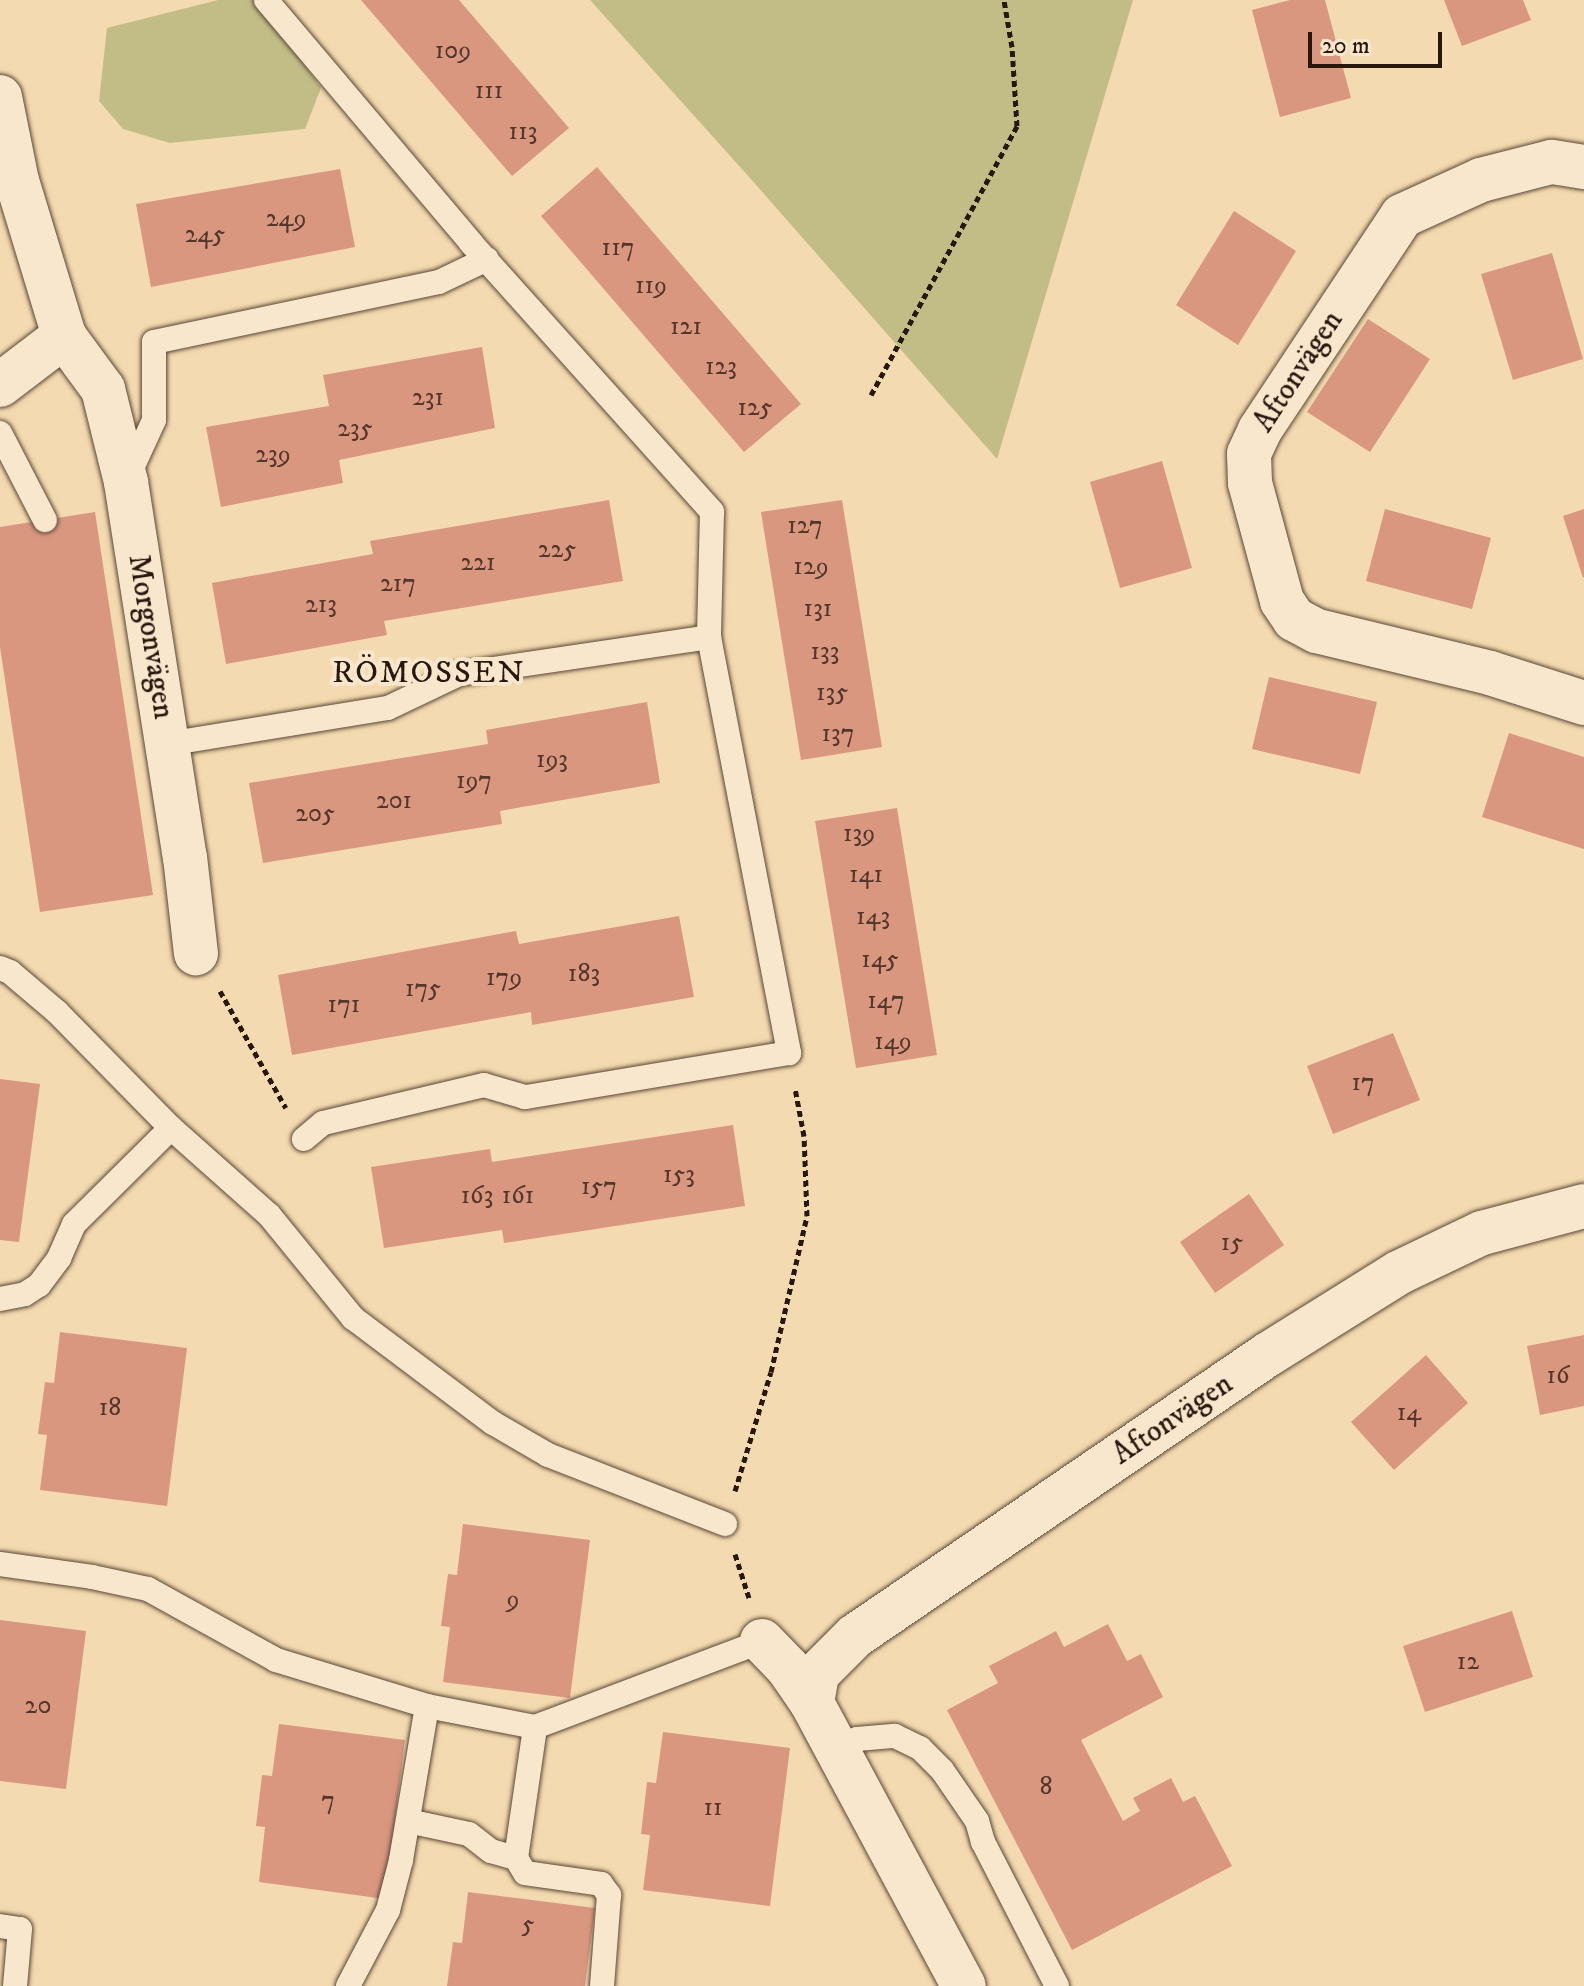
<!DOCTYPE html>
<meta charset="utf-8">
<style>
body{margin:0}
#map{position:relative;width:1584px;height:1986px;overflow:hidden;background:#f4dab0;font-family:"IM FELL DW Pica",serif}
div>[style]{position:absolute}
.green>*{inset:0;background:#c2bd86}
.building>*{inset:0;background:#da9780}
.path>*{height:5px;margin-top:-2.5px;transform-origin:0;background:repeating-linear-gradient(90deg,#27170d 0 6px,transparent 0 10px)}
.roads{filter:drop-shadow(0 0 2px #5a4836) drop-shadow(0 0 2px #5a4836)}
.service>*{height:24px;margin:-12px;padding:0 12px;transform-origin:12px;border-radius:12px;background:#f8e7cc}
.minor>*{height:44px;margin:-22px;padding:0 22px;transform-origin:22px;border-radius:22px;background:#f8e7cc}
span{translate:-50% -50%;white-space:nowrap;text-align:center;line-height:1.15;-webkit-text-stroke:8px #f8e7cc;paint-order:stroke}
.number-label{font-size:26px;color:#54372a}
.number-label span{-webkit-text-stroke-width:0}
.street-label{font-size:30px;color:#27170d}
.neighbourhood-label{font-size:32px;color:#27170d;letter-spacing:2px}
.scale{position:absolute;left:1308px;top:32px;width:134px;height:36px;box-sizing:border-box;border:4px solid #27170d;border-top:0;padding-left:10px;font-size:24px;line-height:28px;white-space:nowrap;color:#27170d;-webkit-text-stroke:6px #f8e7cc;paint-order:stroke}
</style>
<div id="map">
<div class="green">
<i style="clip-path:polygon(218px 0,258px 0,321px 88px,305px 129px,170px 143px,123px 129px,99px 101px,107px 28px)"></i>
<i style="clip-path:polygon(590px 0,1133px 0,997px 459px,750px 178px)"></i>
</div>
<div class="building">
<i style="clip-path:polygon(361px 0,459px 0,569px 128px,512px 176px)"></i>
<i style="clip-path:polygon(1290px 0,1325px 0,1351px 98px,1280px 117px,1252px 10px)"></i>
<i style="clip-path:polygon(1444px 0,1523px 0,1531px 20px,1462px 46px)"></i>
<i style="clip-path:polygon(597px 167px,801px 404px,744px 452px,541px 216px)"></i>
<i style="clip-path:polygon(340px 169px,355px 247px,151px 287px,136px 204px)"></i>
<i style="clip-path:polygon(1234px 211px,1296px 251px,1238px 345px,1176px 305px)"></i>
<i style="clip-path:polygon(1552px 253px,1583px 359px,1513px 380px,1481px 274px)"></i>
<i style="clip-path:polygon(1368px 319px,1430px 359px,1370px 452px,1307px 412px)"></i>
<i style="clip-path:polygon(482px 347px,495px 428px,339px 460px,343px 483px,221px 507px,206px 427px,329px 406px,323px 375px)"></i>
<i style="clip-path:polygon(1162px 461px,1192px 568px,1120px 588px,1090px 482px)"></i>
<i style="clip-path:polygon(609px 500px,623px 581px,384px 621px,387px 635px,226px 664px,212px 583px,373px 554px,370px 541px)"></i>
<i style="clip-path:polygon(842px 500px,882px 747px,801px 760px,761px 512px)"></i>
<i style="clip-path:polygon(1385px 509px,1491px 538px,1472px 609px,1366px 581px)"></i>
<i style="clip-path:polygon(1584px 509px,1584px 577px,1583px 578px,1563px 516px)"></i>
<i style="clip-path:polygon(95px 512px,153px 895px,40px 912px,0 647px,0 527px)"></i>
<i style="clip-path:polygon(1269px 677px,1377px 702px,1360px 774px,1252px 749px)"></i>
<i style="clip-path:polygon(647px 702px,660px 783px,500px 811px,502px 824px,263px 863px,249px 783px,488px 744px,486px 730px)"></i>
<i style="clip-path:polygon(1509px 733px,1584px 757px,1584px 849px,1482px 817px)"></i>
<i style="clip-path:polygon(897px 808px,937px 1055px,856px 1068px,815px 821px)"></i>
<i style="clip-path:polygon(679px 916px,694px 997px,532px 1025px,531px 1012px,292px 1055px,278px 975px,516px 931px,519px 944px)"></i>
<i style="clip-path:polygon(1393px 1033px,1420px 1100px,1333px 1134px,1307px 1066px)"></i>
<i style="clip-path:polygon(0 1079px,40px 1084px,19px 1242px,0 1240px)"></i>
<i style="clip-path:polygon(733px 1125px,745px 1206px,504px 1243px,502px 1230px,384px 1248px,371px 1167px,490px 1149px,492px 1162px)"></i>
<i style="clip-path:polygon(1249px 1194px,1284px 1245px,1215px 1293px,1180px 1242px)"></i>
<i style="clip-path:polygon(60px 1332px,187px 1348px,167px 1506px,40px 1490px,47px 1435px,38px 1434px,45px 1382px,54px 1383px)"></i>
<i style="clip-path:polygon(1584px 1335px,1584px 1406px,1540px 1415px,1527px 1346px)"></i>
<i style="clip-path:polygon(1426px 1355px,1468px 1403px,1394px 1470px,1351px 1422px)"></i>
<i style="clip-path:polygon(463px 1524px,590px 1540px,570px 1698px,443px 1682px,450px 1627px,441px 1626px,448px 1574px,457px 1575px)"></i>
<i style="clip-path:polygon(1512px 1611px,1533px 1677px,1425px 1712px,1403px 1646px)"></i>
<i style="clip-path:polygon(0 1620px,86px 1631px,66px 1789px,0 1781px)"></i>
<i style="clip-path:polygon(1108px 1624px,1127px 1661px,1141px 1654px,1163px 1697px,1081px 1740px,1123px 1821px,1140px 1811px,1133px 1798px,1171px 1778px,1183px 1802px,1195px 1796px,1232px 1866px,1072px 1950px,947px 1710px,998px 1683px,989px 1666px,1056px 1631px,1064px 1647px)"></i>
<i style="clip-path:polygon(279px 1724px,405px 1740px,385px 1899px,259px 1882px,265px 1827px,256px 1826px,262px 1775px,272px 1776px)"></i>
<i style="clip-path:polygon(663px 1732px,790px 1748px,770px 1906px,643px 1890px,650px 1835px,641px 1834px,647px 1782px,656px 1783px)"></i>
<i style="clip-path:polygon(468px 1892px,595px 1908px,585px 1986px,447px 1986px,453px 1942px,462px 1943px)"></i>
</div>
<div class="path">
<i style="left:871px;top:395px;width:306px;rotate:-61.5deg"></i>
<i style="left:1017px;top:126px;width:79px;rotate:-93.6deg"></i>
<i style="left:1012px;top:47px;width:48px;rotate:-99.7deg"></i>
<i style="left:220px;top:991px;width:134px;rotate:60.6deg"></i>
<i style="left:735px;top:1491px;width:124px;rotate:-73.2deg"></i>
<i style="left:771px;top:1372px;width:160px;rotate:-77deg"></i>
<i style="left:807px;top:1216px;width:80px;rotate:-92.1deg"></i>
<i style="left:804px;top:1136px;width:49px;rotate:-100.6deg"></i>
<i style="left:735px;top:1554px;width:46px;rotate:72.3deg"></i>
</div>
<div class="roads">
<div class="service">
<i style="left:266px;top:0;width:318px;rotate:49.8deg"></i>
<i style="left:471px;top:243px;width:361px;rotate:48.1deg"></i>
<i style="left:712px;top:512px;width:125px;rotate:91.4deg"></i>
<i style="left:709px;top:637px;width:424px;rotate:79.1deg"></i>
<i style="left:789px;top:1053px;width:268px;rotate:170.5deg"></i>
<i style="left:525px;top:1097px;width:43px;rotate:-163.7deg"></i>
<i style="left:484px;top:1085px;width:165px;rotate:166.7deg"></i>
<i style="left:323px;top:1123px;width:25px;rotate:140deg"></i>
<i style="left:0;top:433px;width:98px;rotate:62.7deg"></i>
<i style="left:127px;top:479px;width:65px;rotate:-65.4deg"></i>
<i style="left:154px;top:420px;width:78px;rotate:-90deg"></i>
<i style="left:154px;top:342px;width:291px;rotate:-11.9deg"></i>
<i style="left:439px;top:282px;width:53px;rotate:-25.6deg"></i>
<i style="left:167px;top:744px;width:224px;rotate:-9.3deg"></i>
<i style="left:388px;top:708px;width:79px;rotate:-25.6deg"></i>
<i style="left:459px;top:674px;width:253px;rotate:-8.4deg"></i>
<i style="left:0;top:968px;width:11px;rotate:22deg"></i>
<i style="left:10px;top:972px;width:62px;rotate:40.4deg"></i>
<i style="left:57px;top:1012px;width:163px;rotate:45.5deg"></i>
<i style="left:171px;top:1128px;width:131px;rotate:41.6deg"></i>
<i style="left:269px;top:1215px;width:133px;rotate:50.8deg"></i>
<i style="left:353px;top:1318px;width:175px;rotate:36.9deg"></i>
<i style="left:493px;top:1423px;width:64px;rotate:30.2deg"></i>
<i style="left:548px;top:1455px;width:190px;rotate:21.3deg"></i>
<i style="left:0;top:1299px;width:25px;rotate:-11deg"></i>
<i style="left:25px;top:1294px;width:17px;rotate:-33deg"></i>
<i style="left:39px;top:1285px;width:34px;rotate:-53deg"></i>
<i style="left:59px;top:1258px;width:37px;rotate:-66deg"></i>
<i style="left:74px;top:1224px;width:136px;rotate:-44.7deg"></i>
<i style="left:0;top:1564px;width:93px;rotate:8deg"></i>
<i style="left:92px;top:1577px;width:57px;rotate:12.1deg"></i>
<i style="left:148px;top:1589px;width:146px;rotate:29deg"></i>
<i style="left:276px;top:1660px;width:158px;rotate:16.9deg"></i>
<i style="left:427px;top:1706px;width:110px;rotate:11deg"></i>
<i style="left:535px;top:1727px;width:243px;rotate:-20.7deg"></i>
<i style="left:836px;top:1753px;width:25px;rotate:-34deg"></i>
<i style="left:857px;top:1739px;width:38px;rotate:-5deg"></i>
<i style="left:895px;top:1736px;width:28px;rotate:26deg"></i>
<i style="left:920px;top:1748px;width:31px;rotate:45deg"></i>
<i style="left:942px;top:1770px;width:62px;rotate:55.5deg"></i>
<i style="left:977px;top:1821px;width:22px;rotate:74deg"></i>
<i style="left:983px;top:1842px;width:162px;rotate:62.8deg"></i>
<i style="left:408px;top:1821px;width:62px;rotate:12deg"></i>
<i style="left:469px;top:1834px;width:28px;rotate:38deg"></i>
<i style="left:491px;top:1851px;width:26px;rotate:16deg"></i>
<i style="left:516px;top:1858px;width:17px;rotate:59deg"></i>
<i style="left:525px;top:1873px;width:77px;rotate:8.2deg"></i>
<i style="left:601px;top:1884px;width:14px;rotate:54deg"></i>
<i style="left:609px;top:1895px;width:91px;rotate:94.4deg"></i>
<i style="left:516px;top:1858px;width:132px;rotate:-81.7deg"></i>
<i style="left:0;top:1926px;width:20px;rotate:9deg"></i>
<i style="left:20px;top:1929px;width:57px;rotate:95deg"></i>
<i style="left:348px;top:1986px;width:86px;rotate:-62.2deg"></i>
<i style="left:388px;top:1910px;width:52px;rotate:-75.4deg"></i>
<i style="left:401px;top:1860px;width:156px;rotate:-80.4deg"></i>
</div>
<div class="minor">
<i style="left:0;top:97px;width:86px;rotate:78.6deg"></i>
<i style="left:17px;top:181px;width:162px;rotate:73.1deg"></i>
<i style="left:64px;top:336px;width:66px;rotate:53.7deg"></i>
<i style="left:103px;top:389px;width:96px;rotate:76.1deg"></i>
<i style="left:126px;top:482px;width:380px;rotate:81.1deg"></i>
<i style="left:185px;top:857px;width:97px;rotate:83.5deg"></i>
<i style="left:1584px;top:167px;width:33px;rotate:-171deg"></i>
<i style="left:1551px;top:162px;width:72px;rotate:165.6deg"></i>
<i style="left:1481px;top:180px;width:87px;rotate:155.5deg"></i>
<i style="left:1402px;top:216px;width:257px;rotate:123.6deg"></i>
<i style="left:1260px;top:430px;width:26px;rotate:115deg"></i>
<i style="left:1249px;top:454px;width:29px;rotate:88deg"></i>
<i style="left:1250px;top:483px;width:122px;rotate:74.8deg"></i>
<i style="left:1282px;top:601px;width:22px;rotate:56deg"></i>
<i style="left:1294px;top:619px;width:26px;rotate:28deg"></i>
<i style="left:1317px;top:631px;width:178px;rotate:13.6deg"></i>
<i style="left:1490px;top:673px;width:99px;rotate:17.7deg"></i>
<i style="left:0;top:385px;width:81px;rotate:-37.4deg"></i>
<i style="left:762px;top:1641px;width:37px;rotate:46deg"></i>
<i style="left:788px;top:1668px;width:42px;rotate:55.6deg"></i>
<i style="left:812px;top:1703px;width:321px;rotate:61.8deg"></i>
<i style="left:812px;top:1703px;width:29px;rotate:-80deg"></i>
<i style="left:817px;top:1674px;width:54px;rotate:-45deg"></i>
<i style="left:855px;top:1636px;width:499px;rotate:-34.3deg"></i>
<i style="left:1267px;top:1355px;width:155px;rotate:-32deg"></i>
<i style="left:1398px;top:1273px;width:93px;rotate:-25.5deg"></i>
<i style="left:1482px;top:1233px;width:106px;rotate:-14.8deg"></i>
</div>
</div>
<div class="number-label">
<span style="left:453px;top:51px">109</span>
<span style="left:489px;top:91px">111</span>
<span style="left:523px;top:132px">113</span>
<span style="left:286px;top:219px">249</span>
<span style="left:205px;top:235px">245</span>
<span style="left:618px;top:248px">117</span>
<span style="left:651px;top:286px">119</span>
<span style="left:686px;top:327px">121</span>
<span style="left:721px;top:367px">123</span>
<span style="left:428px;top:398px">231</span>
<span style="left:755px;top:408px">125</span>
<span style="left:355px;top:429px">235</span>
<span style="left:273px;top:455px">239</span>
<span style="left:805px;top:526px">127</span>
<span style="left:557px;top:550px">225</span>
<span style="left:478px;top:563px">221</span>
<span style="left:811px;top:567px">129</span>
<span style="left:398px;top:584px">217</span>
<span style="left:321px;top:605px">213</span>
<span style="left:818px;top:609px">131</span>
<span style="left:825px;top:652px">133</span>
<span style="left:832px;top:693px">135</span>
<span style="left:838px;top:734px">137</span>
<span style="left:552px;top:760px">193</span>
<span style="left:474px;top:781px">197</span>
<span style="left:394px;top:801px">201</span>
<span style="left:315px;top:814px">205</span>
<span style="left:859px;top:834px">139</span>
<span style="left:866px;top:875px">141</span>
<span style="left:873px;top:917px">143</span>
<span style="left:880px;top:960px">145</span>
<span style="left:584px;top:974px">183</span>
<span style="left:504px;top:978px">179</span>
<span style="left:423px;top:989px">175</span>
<span style="left:886px;top:1001px">147</span>
<span style="left:344px;top:1005px">171</span>
<span style="left:893px;top:1042px">149</span>
<span style="left:1363px;top:1083px">17</span>
<span style="left:679px;top:1175px">153</span>
<span style="left:599px;top:1187px">157</span>
<span style="left:477px;top:1196px">163</span>
<span style="left:518px;top:1196px">161</span>
<span style="left:1232px;top:1243px">15</span>
<span style="left:1558px;top:1376px">16</span>
<span style="left:110px;top:1408px">18</span>
<span style="left:1409px;top:1413px">14</span>
<span style="left:513px;top:1600px">9</span>
<span style="left:1468px;top:1662px">12</span>
<span style="left:38px;top:1706px">20</span>
<span style="left:1046px;top:1787px">8</span>
<span style="left:328px;top:1801px">7</span>
<span style="left:713px;top:1808px">11</span>
<span style="left:528px;top:1925px">5</span>
</div>
<div class="street-label">
<span style="left:1299px;top:372px;rotate:-57deg">Aftonvägen</span>
<span style="left:150px;top:637px;rotate:81deg">Morgonvägen</span>
<span style="left:1173px;top:1420px;rotate:-34deg">Aftonvägen</span>
</div>
<div class="neighbourhood-label">
<span style="left:429px;top:673px">RÖMOSSEN</span>
</div>
<div class="scale">20 m</div>
</div>
